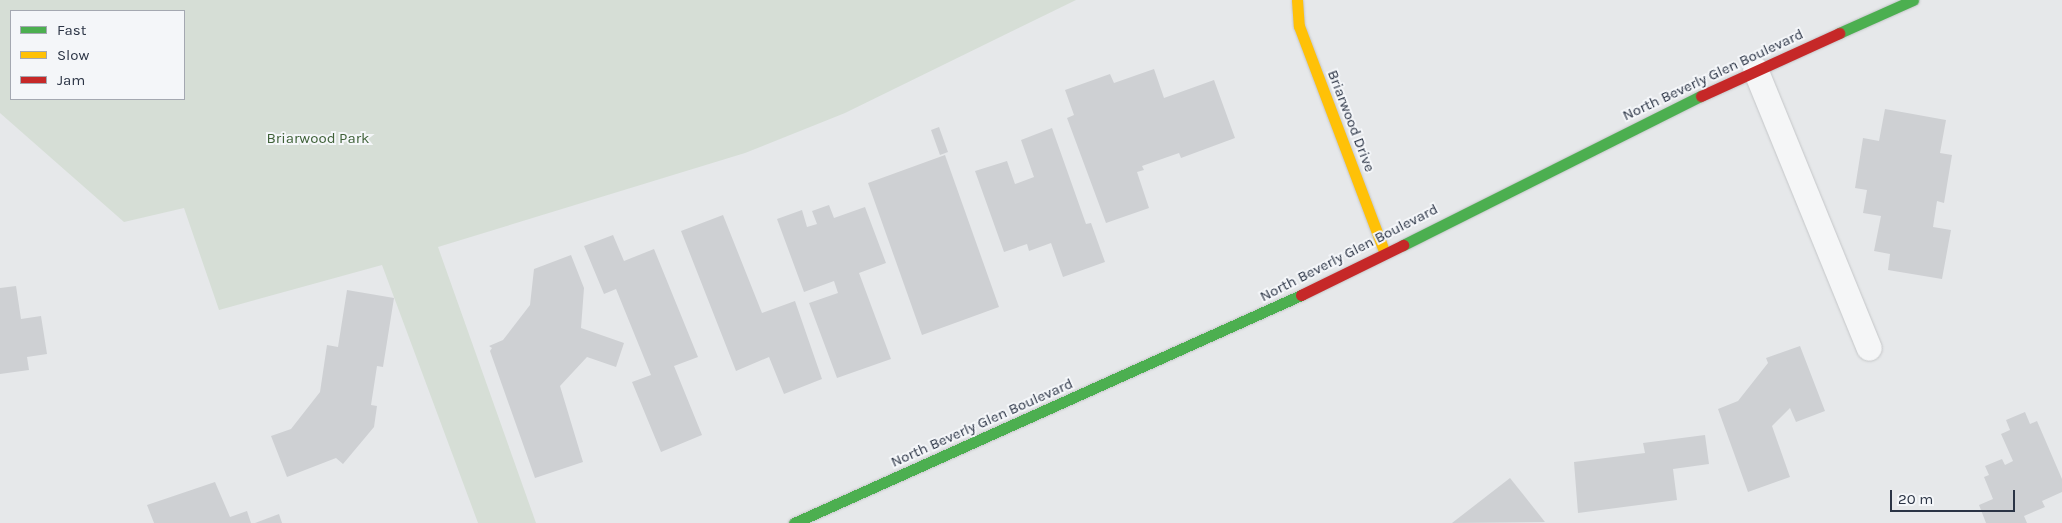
<!DOCTYPE html>
<style>
body{margin:0}
#map{position:relative;width:2062px;height:523px;overflow:hidden;background:#e6e8ea;font-family:Karla,sans-serif}
div>[style]{position:absolute}
.green>*{inset:0;background:#d6ded6}
.building>*{inset:0;background:#ced0d3}
.roads{filter:drop-shadow(0 0 1px #c4c6c8) drop-shadow(0 0 1px #c4c6c8)}
.lane>*{height:25px;margin:-12.5px;padding:0 12.5px;transform-origin:12.5px;border-radius:12.5px;background:#f5f6f7}
.fast>*{height:11px;margin:-5.5px;padding:0 5.5px;transform-origin:5.5px;border-radius:5.5px;background:#4caf50}
.slow>*{height:11px;margin:-5.5px;padding:0 5.5px;transform-origin:5.5px;border-radius:5.5px;background:#ffc107}
.jam>*{height:11px;margin:-5.5px;padding:0 5.5px;transform-origin:5.5px;border-radius:5.5px;background:#c62828}
span{translate:-50% -50%;white-space:nowrap;text-align:center;line-height:1.15;-webkit-text-stroke:4px #f4f6f9;paint-order:stroke}
.street-label{font-size:15px;color:#2b3445}
.park-label{font-size:15px;color:#3f6138}
.legend{position:absolute;left:10px;top:10px;width:175px;height:90px;box-sizing:border-box;background:#f4f6f9;border:1px solid #a4a8b1;margin:0;padding:6px 9px;list-style:none;font-size:15px;color:#2b3445}
.legend li{display:flex;align-items:center;gap:10px;height:25px}
.legend b{width:25px;border:1px solid #a4a8b1}
.scale{position:absolute;left:1890px;top:490px;width:125px;height:22px;box-sizing:border-box;border:2px solid #2b3445;border-top:0;padding-left:6px;font-size:15px;line-height:18px;white-space:nowrap;color:#2b3445;-webkit-text-stroke:4px #f4f6f9;paint-order:stroke}
</style>
<div id="map">
<div class="green">
<i style="clip-path:polygon(evenodd,0 0,1076px 0,845px 113px,745px 153px,438px 247px,536px 523px,478px 523px,382px 265px,219px 310px,184px 208px,124px 222px,0 113px,0 0,11px 11px,184px 11px,184px 99px,11px 99px,11px 11px)"></i>
</div>
<div class="building">
<i style="clip-path:polygon(1154px 69px,1164px 98px,1214px 80px,1235px 138px,1181px 158px,1179px 153px,1142px 166px,1144px 170px,1137px 172px,1149px 208px,1106px 223px,1067px 118px,1074px 115px,1065px 90px,1110px 74px,1114px 83px)"></i>
<i style="clip-path:polygon(1885px 109px,1946px 120px,1940px 153px,1952px 155px,1944px 203px,1937px 201px,1933px 227px,1951px 230px,1942px 279px,1888px 270px,1890px 254px,1874px 251px,1881px 216px,1863px 213px,1867px 190px,1855px 188px,1863px 138px,1879px 141px)"></i>
<i style="clip-path:polygon(939px 127px,948px 152px,940px 155px,931px 130px)"></i>
<i style="clip-path:polygon(1052px 128px,1086px 224px,1091px 223px,1105px 262px,1063px 277px,1051px 243px,1029px 251px,1027px 244px,1004px 252px,975px 171px,1007px 161px,1015px 184px,1034px 177px,1021px 140px)"></i>
<i style="clip-path:polygon(945px 155px,999px 307px,922px 335px,868px 183px)"></i>
<i style="clip-path:polygon(829px 205px,834px 218px,865px 207px,886px 263px,859px 273px,891px 359px,837px 378px,809px 303px,838px 293px,834px 281px,804px 292px,777px 219px,802px 210px,807px 227px,817px 224px,812px 211px)"></i>
<i style="clip-path:polygon(723px 215px,762px 313px,795px 301px,822px 379px,784px 394px,769px 357px,736px 371px,681px 231px)"></i>
<i style="clip-path:polygon(613px 235px,624px 261px,654px 249px,698px 357px,674px 366px,702px 435px,661px 452px,632px 382px,651px 375px,616px 289px,604px 294px,584px 246px)"></i>
<i style="clip-path:polygon(571px 255px,584px 288px,581px 328px,624px 343px,616px 367px,587px 357px,560px 386px,583px 462px,535px 478px,490px 351px,492px 348px,489px 346px,503px 340px,530px 305px,534px 269px)"></i>
<i style="clip-path:polygon(16px 286px,21px 319px,41px 316px,47px 354px,27px 357px,29px 370px,0 374px,0 288px)"></i>
<i style="clip-path:polygon(347px 290px,394px 298px,383px 367px,377px 366px,371px 405px,377px 406px,374px 427px,343px 464px,336px 458px,287px 477px,271px 436px,291px 429px,320px 392px,327px 345px,338px 347px)"></i>
<i style="clip-path:polygon(1800px 346px,1825px 411px,1796px 422px,1790px 408px,1772px 426px,1790px 477px,1748px 492px,1718px 409px,1738px 401px,1768px 363px,1766px 358px)"></i>
<i style="clip-path:polygon(2025px 412px,2030px 424px,2037px 421px,2062px 479px,2062px 492px,2042px 501px,2045px 507px,2024px 516px,2027px 523px,1986px 523px,1979px 505px,1993px 499px,1984px 477px,1989px 475px,1985px 466px,2002px 459px,2005px 465px,2013px 461px,2001px 434px,2010px 430px,2006px 420px)"></i>
<i style="clip-path:polygon(1705px 435px,1709px 464px,1673px 469px,1677px 500px,1578px 513px,1574px 462px,1645px 453px,1643px 443px)"></i>
<i style="clip-path:polygon(1510px 478px,1545px 522px,1452px 523px)"></i>
<i style="clip-path:polygon(215px 482px,230px 517px,247px 511px,251px 523px,154px 523px,147px 505px)"></i>
<i style="clip-path:polygon(279px 514px,282px 523px,255px 523px)"></i>
</div>
<div class="roads">
<div class="lane">
<i style="left:1755px;top:69px;width:301px;rotate:67.8deg"></i>
</div>
<div class="fast">
<i style="left:1839px;top:33px;width:81px;rotate:-24deg"></i>
<i style="left:1403px;top:245px;width:333px;rotate:-26.6deg"></i>
<i style="left:794px;top:523px;width:556px;rotate:-24.21deg"></i>
</div>
<div class="slow">
<i style="left:1297px;top:0;width:26px;rotate:86deg"></i>
<i style="left:1299px;top:26px;width:241px;rotate:69.3deg"></i>
</div>
<div class="jam">
<i style="left:1701px;top:96px;width:152px;rotate:-24.5deg"></i>
<i style="left:1301px;top:295px;width:114px;rotate:-26.1deg"></i>
</div>
</div>
<div class="street-label">
<span style="left:1713px;top:75px;rotate:-25deg">North Beverly Glen Boulevard</span>
<span style="left:1351px;top:121px;rotate:69deg">Briarwood Drive</span>
<span style="left:1349px;top:253px;rotate:-27deg">North Beverly Glen Boulevard</span>
<span style="left:982px;top:423px;rotate:-24deg">North Beverly Glen Boulevard</span>
</div>
<div class="park-label">
<span style="left:318px;top:139px">Briarwood Park</span>
</div>
<ul class="legend">
<li><b style="height:6px;background:#4caf50"></b>Fast</li>
<li><b style="height:6px;background:#ffc107"></b>Slow</li>
<li><b style="height:6px;background:#c62828"></b>Jam</li>
</ul>
<div class="scale">20 m</div>
</div>
